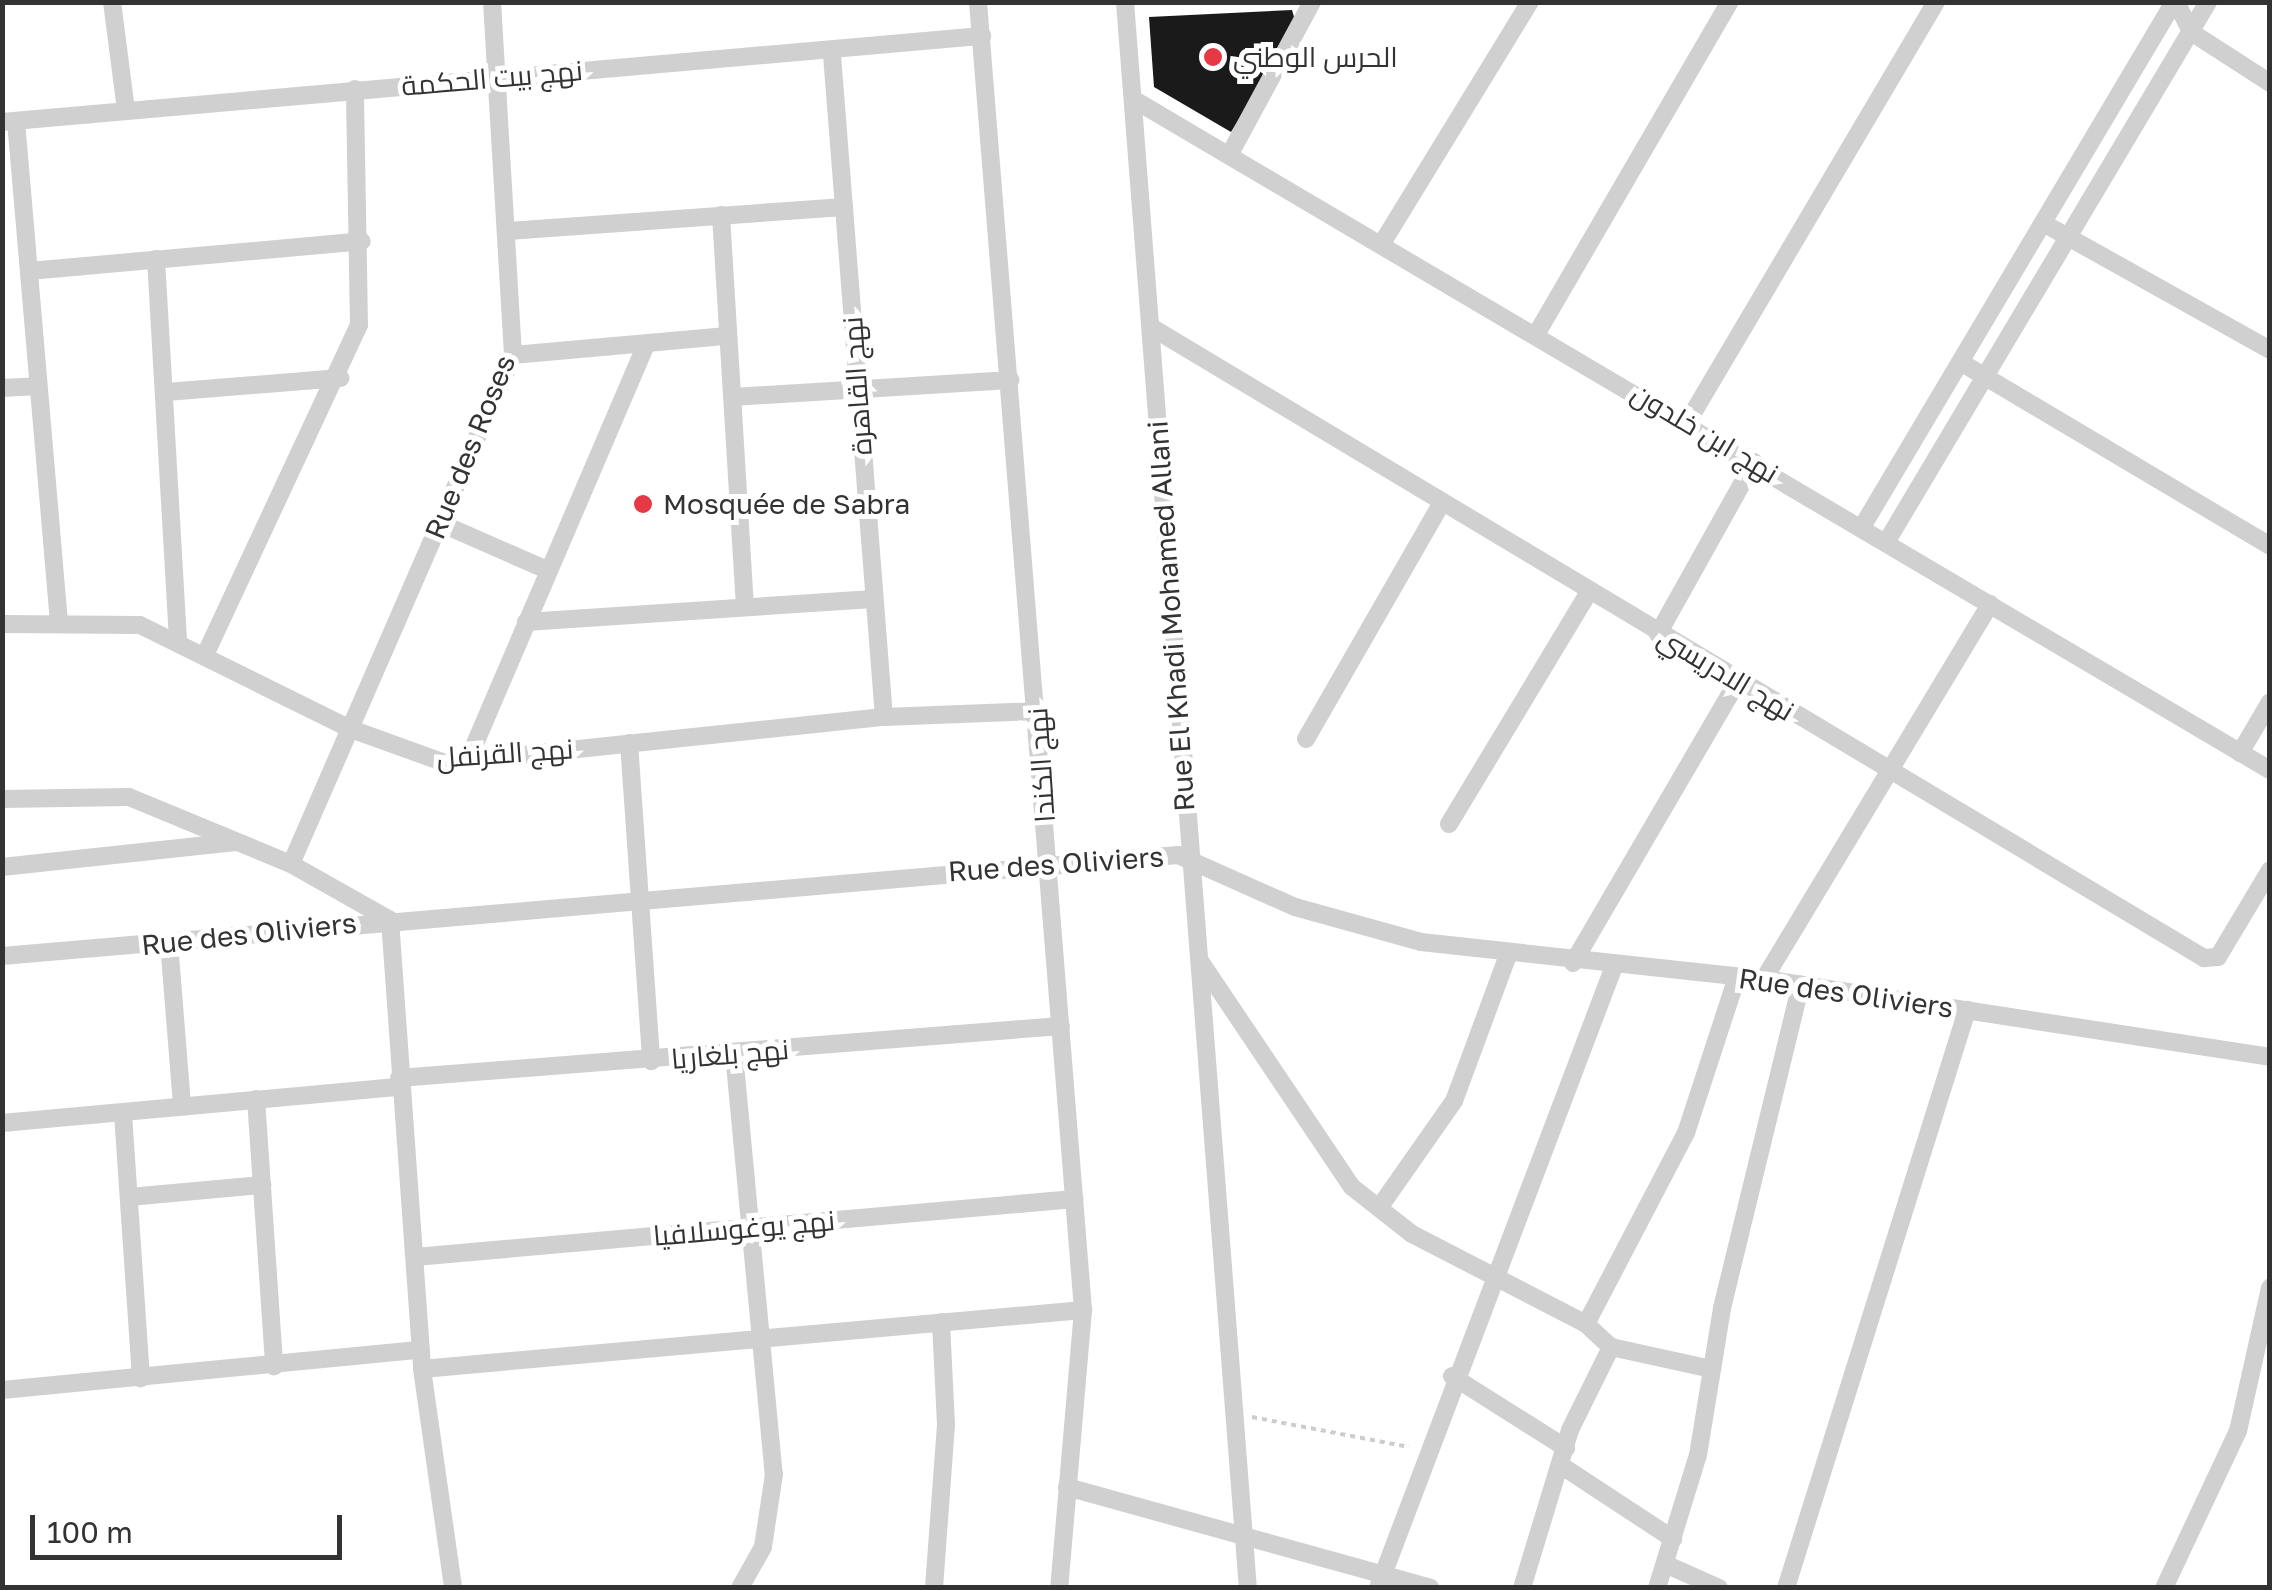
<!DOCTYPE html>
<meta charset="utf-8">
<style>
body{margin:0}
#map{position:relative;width:2272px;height:1590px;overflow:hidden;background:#fff;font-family:"Golos Text",Cairo,sans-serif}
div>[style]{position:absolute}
.building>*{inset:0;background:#1a1a1a}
.path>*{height:4px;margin-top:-2px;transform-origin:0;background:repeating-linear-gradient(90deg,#cdcdcd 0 5px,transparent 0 10px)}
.minor>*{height:18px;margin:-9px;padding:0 9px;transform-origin:9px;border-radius:9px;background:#d0d0d0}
.dots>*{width:28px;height:28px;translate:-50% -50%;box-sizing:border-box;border:5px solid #fff;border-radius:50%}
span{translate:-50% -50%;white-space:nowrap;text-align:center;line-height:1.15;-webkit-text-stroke:10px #fff;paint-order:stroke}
.poi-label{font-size:28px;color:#333}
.left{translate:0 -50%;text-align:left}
.street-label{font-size:28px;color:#333}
.frame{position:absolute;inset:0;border:5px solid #333;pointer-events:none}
.scale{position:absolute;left:30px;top:1515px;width:312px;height:45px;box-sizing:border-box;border:5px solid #333;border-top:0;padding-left:12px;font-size:30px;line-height:35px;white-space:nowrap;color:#333;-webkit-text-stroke:8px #fff;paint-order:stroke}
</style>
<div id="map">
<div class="building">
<i style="clip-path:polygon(1292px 10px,1297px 27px,1231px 132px,1154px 87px,1149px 17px)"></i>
</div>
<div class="path">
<i style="left:1252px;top:1417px;width:160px;rotate:10.8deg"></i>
</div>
<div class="minor">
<i style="left:112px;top:2px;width:109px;rotate:82.6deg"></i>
<i style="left:978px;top:2px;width:1312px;rotate:85.41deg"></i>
<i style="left:1083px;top:1310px;width:279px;rotate:94.9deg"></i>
<i style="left:1125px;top:2px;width:1591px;rotate:85.57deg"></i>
<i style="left:2176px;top:2px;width:34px;rotate:63deg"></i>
<i style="left:2191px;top:32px;width:94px;rotate:32.8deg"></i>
<i style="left:832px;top:55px;width:664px;rotate:85.51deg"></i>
<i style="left:1138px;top:102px;width:1314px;rotate:30.55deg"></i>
<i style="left:16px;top:121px;width:500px;rotate:85.1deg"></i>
<i style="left:2px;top:122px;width:984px;rotate:-5.02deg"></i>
<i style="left:1232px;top:150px;width:168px;rotate:-61.6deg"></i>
<i style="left:721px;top:215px;width:391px;rotate:86.5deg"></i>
<i style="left:2043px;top:223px;width:260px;rotate:29.2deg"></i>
<i style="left:508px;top:231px;width:337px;rotate:-4.1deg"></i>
<i style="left:1384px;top:240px;width:279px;rotate:-58.5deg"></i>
<i style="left:156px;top:259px;width:383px;rotate:86.7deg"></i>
<i style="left:29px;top:271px;width:334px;rotate:-5.1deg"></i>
<i style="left:1151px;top:327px;width:1228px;rotate:30.93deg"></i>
<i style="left:2204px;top:958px;width:14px;rotate:-4deg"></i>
<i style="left:2218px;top:957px;width:101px;rotate:-59.1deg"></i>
<i style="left:1537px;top:333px;width:383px;rotate:-59.8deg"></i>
<i style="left:513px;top:355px;width:215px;rotate:-5.1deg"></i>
<i style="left:1962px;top:363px;width:358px;rotate:30.7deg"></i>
<i style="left:2px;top:388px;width:36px;rotate:-3deg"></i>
<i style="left:167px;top:392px;width:174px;rotate:-4.6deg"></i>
<i style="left:733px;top:397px;width:278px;rotate:-3.5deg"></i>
<i style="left:1687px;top:423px;width:489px;rotate:-59.4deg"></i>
<i style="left:440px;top:523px;width:117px;rotate:23.7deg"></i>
<i style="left:1862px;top:527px;width:611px;rotate:-59.28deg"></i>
<i style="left:1887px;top:541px;width:627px;rotate:-59.22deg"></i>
<i style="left:526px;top:622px;width:348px;rotate:-3.8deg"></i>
<i style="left:2px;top:624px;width:138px;rotate:0.4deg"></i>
<i style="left:140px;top:625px;width:232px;rotate:26.3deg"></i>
<i style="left:348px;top:728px;width:103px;rotate:19.8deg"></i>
<i style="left:445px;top:763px;width:441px;rotate:-6deg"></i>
<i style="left:884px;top:717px;width:153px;rotate:-2.2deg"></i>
<i style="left:1658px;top:634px;width:197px;rotate:-60.8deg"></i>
<i style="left:206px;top:653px;width:362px;rotate:-65deg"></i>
<i style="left:359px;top:325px;width:236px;rotate:-91deg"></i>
<i style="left:1306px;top:739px;width:271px;rotate:-60.1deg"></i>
<i style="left:629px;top:743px;width:319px;rotate:86deg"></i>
<i style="left:2240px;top:753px;width:59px;rotate:-59.5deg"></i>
<i style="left:468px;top:760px;width:452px;rotate:-66.8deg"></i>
<i style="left:2px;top:799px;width:127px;rotate:-0.9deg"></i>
<i style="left:129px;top:797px;width:175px;rotate:22.5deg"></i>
<i style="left:291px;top:864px;width:114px;rotate:29.5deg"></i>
<i style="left:390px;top:920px;width:450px;rotate:85.9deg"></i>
<i style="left:422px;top:1369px;width:221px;rotate:81.9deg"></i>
<i style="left:1449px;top:824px;width:271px;rotate:-58.9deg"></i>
<i style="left:291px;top:864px;width:555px;rotate:-66.44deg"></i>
<i style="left:513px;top:355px;width:354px;rotate:-93.4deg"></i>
<i style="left:2px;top:867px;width:235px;rotate:-6.1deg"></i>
<i style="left:169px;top:943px;width:163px;rotate:85.4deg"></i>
<i style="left:2px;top:956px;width:1180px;rotate:-4.91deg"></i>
<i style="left:1178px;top:855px;width:128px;rotate:24deg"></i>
<i style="left:1295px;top:907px;width:131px;rotate:15.5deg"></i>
<i style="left:1421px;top:942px;width:345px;rotate:6.2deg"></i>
<i style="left:1764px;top:979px;width:512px;rotate:8.76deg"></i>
<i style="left:1200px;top:961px;width:272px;rotate:56.1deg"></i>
<i style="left:1352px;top:1187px;width:76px;rotate:38.1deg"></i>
<i style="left:1412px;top:1234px;width:196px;rotate:27.3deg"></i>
<i style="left:1586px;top:1324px;width:34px;rotate:43deg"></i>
<i style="left:1611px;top:1347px;width:103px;rotate:12.3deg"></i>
<i style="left:1573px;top:963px;width:325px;rotate:-59.7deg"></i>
<i style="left:1764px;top:979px;width:438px;rotate:-58.9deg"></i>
<i style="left:734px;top:1054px;width:422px;rotate:84.6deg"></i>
<i style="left:774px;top:1474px;width:74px;rotate:98.6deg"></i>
<i style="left:763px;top:1547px;width:47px;rotate:119.3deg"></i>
<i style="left:399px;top:1078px;width:664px;rotate:-4.49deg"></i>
<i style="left:256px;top:1099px;width:268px;rotate:86.1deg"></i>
<i style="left:123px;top:1114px;width:265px;rotate:86.1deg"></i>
<i style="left:2px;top:1123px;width:399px;rotate:-5.2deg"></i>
<i style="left:129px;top:1197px;width:134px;rotate:-5.2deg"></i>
<i style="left:1379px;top:1208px;width:131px;rotate:-55deg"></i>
<i style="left:1454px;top:1101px;width:156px;rotate:-69.7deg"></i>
<i style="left:415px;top:1257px;width:662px;rotate:-5.03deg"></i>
<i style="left:1586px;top:1324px;width:216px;rotate:-62.4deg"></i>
<i style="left:1686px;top:1133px;width:164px;rotate:-71.9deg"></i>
<i style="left:422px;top:1369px;width:664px;rotate:-5.1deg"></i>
<i style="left:1452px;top:1376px;width:135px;rotate:32.3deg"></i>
<i style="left:2px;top:1390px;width:421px;rotate:-5.5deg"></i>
<i style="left:1562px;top:1466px;width:133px;rotate:33.3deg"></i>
<i style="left:1067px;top:1487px;width:377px;rotate:15.5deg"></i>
<i style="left:1665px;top:1564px;width:59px;rotate:24deg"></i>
<i style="left:934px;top:1588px;width:163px;rotate:-85.8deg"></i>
<i style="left:946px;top:1425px;width:103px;rotate:-92.8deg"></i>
<i style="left:1378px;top:1588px;width:665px;rotate:-69.22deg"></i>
<i style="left:1522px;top:1588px;width:165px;rotate:-73.1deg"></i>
<i style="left:1570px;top:1430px;width:93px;rotate:-63.7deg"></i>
<i style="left:1657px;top:1588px;width:139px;rotate:-72.9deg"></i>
<i style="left:1698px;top:1455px;width:149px;rotate:-80.7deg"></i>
<i style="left:1722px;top:1308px;width:333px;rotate:-76.3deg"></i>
<i style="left:1786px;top:1588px;width:606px;rotate:-72.61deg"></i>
<i style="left:2164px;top:1588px;width:174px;rotate:-64.8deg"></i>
<i style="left:2238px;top:1431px;width:147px;rotate:-77.4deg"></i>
</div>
<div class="dots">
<i style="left:1213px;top:57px;background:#e63946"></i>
<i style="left:643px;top:504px;background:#e63946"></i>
</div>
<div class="poi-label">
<span class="left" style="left:1233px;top:57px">الحرس الوطني</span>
<span class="left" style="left:663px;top:504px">Mosquée de Sabra</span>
</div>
<div class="street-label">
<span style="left:492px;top:78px;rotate:-5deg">نهج بيت الحكمة</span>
<span style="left:857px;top:386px;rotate:-94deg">نهج القاهرة</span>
<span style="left:1705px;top:433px;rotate:31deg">نهج ابن خلدون</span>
<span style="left:470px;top:447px;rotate:-68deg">Rue des Roses</span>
<span style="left:1171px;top:616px;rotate:-94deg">Rue El Khadi Mohamed Allani</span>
<span style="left:1726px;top:674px;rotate:31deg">نهج الادريسي</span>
<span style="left:505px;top:753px;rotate:-4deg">نهج القرنفل</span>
<span style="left:1041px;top:765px;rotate:-94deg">نهج الكندا</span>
<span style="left:1056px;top:864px;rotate:-4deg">Rue des Oliviers</span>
<span style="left:249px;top:934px;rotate:-6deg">Rue des Oliviers</span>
<span style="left:1846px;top:993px;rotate:8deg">Rue des Oliviers</span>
<span style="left:730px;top:1054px;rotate:-5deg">نهج بلغاريا</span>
<span style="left:744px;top:1228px;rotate:-5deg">نهج يوغوسلافيا</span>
</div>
<div class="frame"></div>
<div class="scale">100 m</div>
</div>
